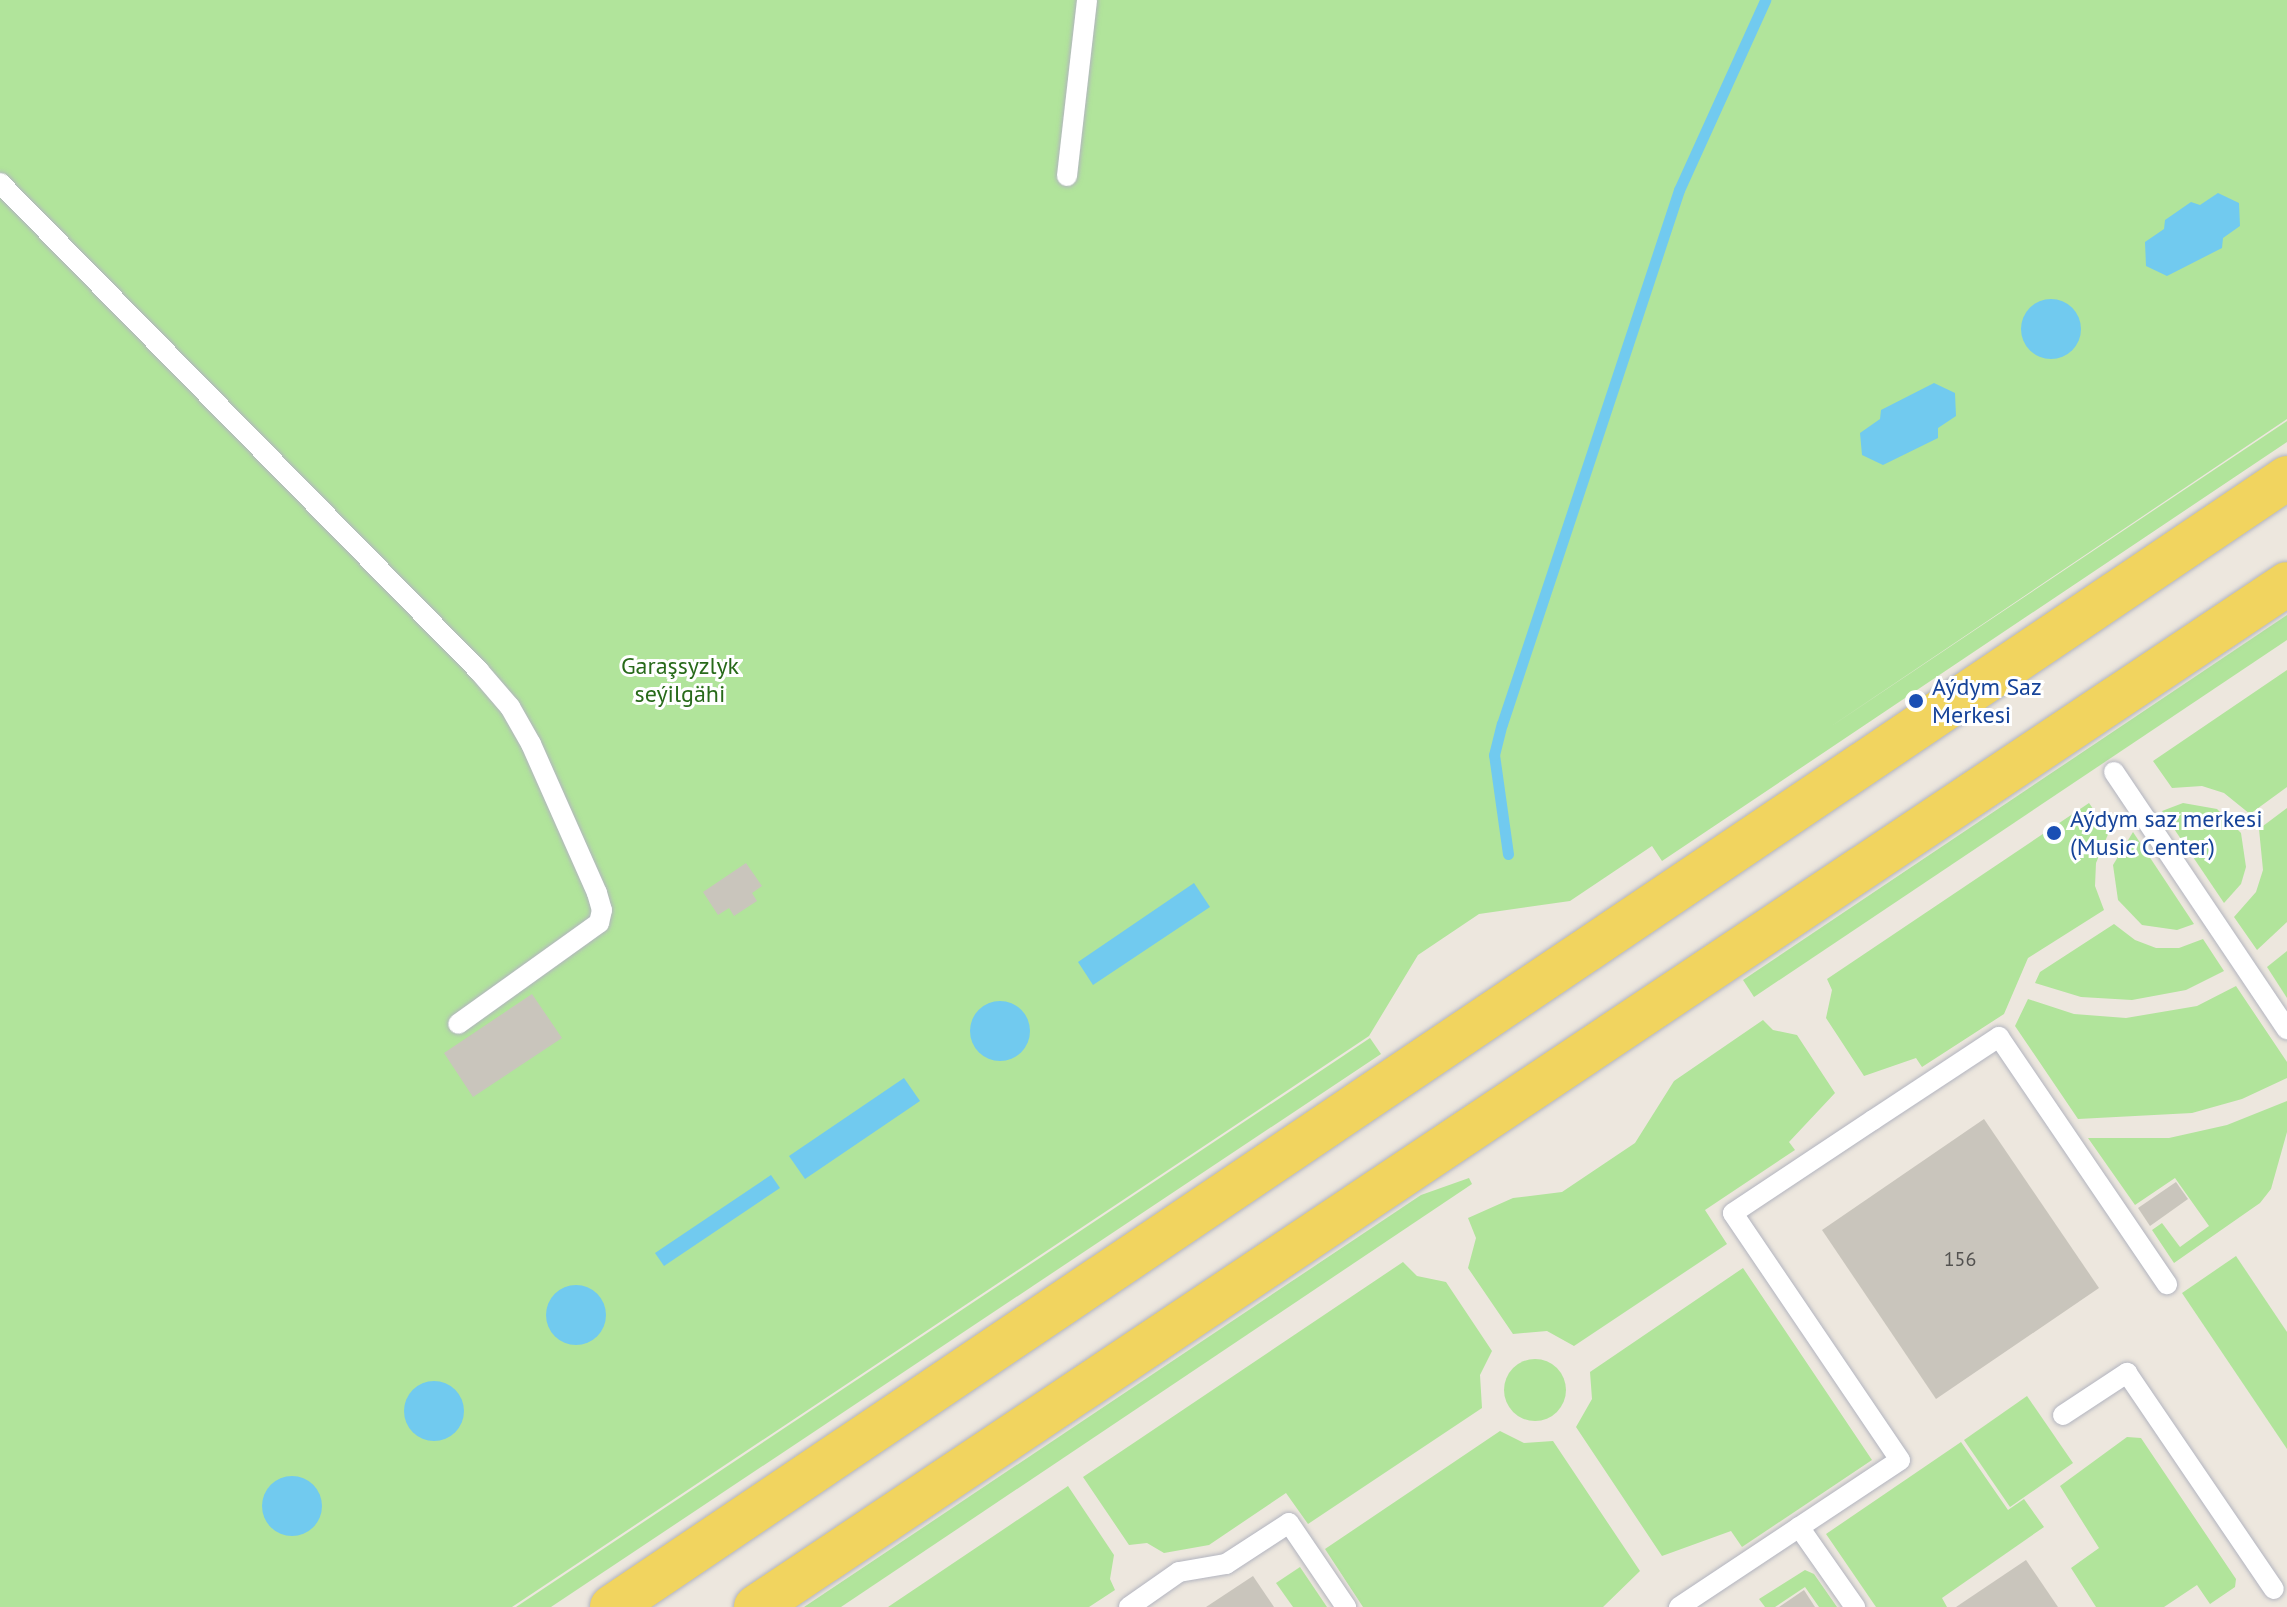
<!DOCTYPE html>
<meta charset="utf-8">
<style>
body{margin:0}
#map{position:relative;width:2287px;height:1607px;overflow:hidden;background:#ede7de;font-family:"PT Sans",sans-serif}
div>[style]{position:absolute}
.green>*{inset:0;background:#b1e49b}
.round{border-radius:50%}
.water>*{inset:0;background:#71caef}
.stream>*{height:11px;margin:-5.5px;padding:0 5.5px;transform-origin:5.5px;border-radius:5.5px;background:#71caef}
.building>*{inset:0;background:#c9c5bc}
.roads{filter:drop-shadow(0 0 2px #b2b4bf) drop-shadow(0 0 2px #b2b4bf)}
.service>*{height:20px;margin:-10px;padding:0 10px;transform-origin:10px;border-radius:10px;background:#fff}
.primary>*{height:44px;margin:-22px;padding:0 22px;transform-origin:22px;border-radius:22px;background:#f1d45f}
.dots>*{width:22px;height:22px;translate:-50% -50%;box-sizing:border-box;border:4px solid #fff;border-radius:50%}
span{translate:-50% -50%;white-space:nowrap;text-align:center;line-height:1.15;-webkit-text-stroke:6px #fff;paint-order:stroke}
.number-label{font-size:20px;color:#535250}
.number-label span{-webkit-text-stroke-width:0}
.park-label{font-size:24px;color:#286a1a}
.transit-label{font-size:24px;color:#164399}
.left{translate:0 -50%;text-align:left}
</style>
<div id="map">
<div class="green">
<i style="clip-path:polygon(0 0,2287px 0,2287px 419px,1824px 731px,2287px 421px,2287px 442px,1662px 861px,1652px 846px,1570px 901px,1479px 914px,1418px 955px,1369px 1036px,512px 1607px,0 1607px)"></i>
<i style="clip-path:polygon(2287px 615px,2287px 640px,1754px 997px,1743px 980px)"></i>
<i style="clip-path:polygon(2287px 670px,2287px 787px,2250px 814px,2224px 793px,2202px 786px,2172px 788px,2153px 761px)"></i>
<i style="clip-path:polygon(2089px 803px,2109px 832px,2096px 863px,2095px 886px,2104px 910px,2028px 958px,2004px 1014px,1922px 1067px,1916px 1058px,1864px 1076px,1826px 1018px,1832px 990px,1827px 979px)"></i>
<i style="clip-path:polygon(2183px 803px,2217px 809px,2241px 833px,2246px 867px,2241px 884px,2224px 903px,2162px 811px)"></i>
<i style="clip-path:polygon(2287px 808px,2287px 922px,2257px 950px,2234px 917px,2256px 892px,2263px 870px,2259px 829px)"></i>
<i style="clip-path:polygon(2133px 832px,2194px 924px,2177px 930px,2142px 925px,2118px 900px,2113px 865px)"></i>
<i style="clip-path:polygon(2114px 924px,2135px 940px,2156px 948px,2179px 948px,2203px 939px,2224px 971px,2186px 990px,2132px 1000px,2081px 997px,2035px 983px,2040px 972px)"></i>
<i style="clip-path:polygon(2287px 951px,2287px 998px,2267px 967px)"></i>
<i style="clip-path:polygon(2236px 986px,2287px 1062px,2287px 1078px,2242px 1099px,2192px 1113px,2078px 1119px,2015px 1026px,2028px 999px,2074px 1014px,2126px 1018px,2197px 1006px)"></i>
<i style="clip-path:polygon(1763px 1020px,1773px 1030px,1797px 1035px,1835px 1093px,1789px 1142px,1795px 1150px,1705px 1210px,1727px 1244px,1574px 1346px,1547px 1331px,1513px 1334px,1468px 1268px,1476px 1238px,1468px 1218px,1513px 1198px,1562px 1192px,1635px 1143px,1674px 1081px)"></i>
<i style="clip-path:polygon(1370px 1038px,1381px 1054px,551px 1607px,516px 1607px)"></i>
<i style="clip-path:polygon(2287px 1101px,2287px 1132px,2271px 1189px,2260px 1203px,2174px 1263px,2152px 1230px,2162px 1223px,2180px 1247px,2209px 1226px,2175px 1178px,2135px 1205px,2088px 1138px,2169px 1138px,2227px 1125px)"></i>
<i style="clip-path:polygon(1469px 1178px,1472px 1184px,841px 1607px,804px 1607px,1421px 1195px)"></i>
<i style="clip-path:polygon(2236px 1256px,2287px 1332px,2287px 1449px,2182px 1293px)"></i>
<i style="clip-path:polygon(1403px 1262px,1417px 1276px,1446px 1282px,1492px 1351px,1480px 1375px,1482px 1408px,1308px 1524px,1286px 1493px,1209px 1545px,1164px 1553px,1147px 1543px,1129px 1545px,1083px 1477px)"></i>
<i style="clip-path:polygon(1743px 1268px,1872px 1460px,1742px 1547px,1731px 1531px,1662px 1556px,1576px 1427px,1592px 1399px,1590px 1372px)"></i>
<i class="round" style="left:1504px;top:1359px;width:62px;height:62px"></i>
<i style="clip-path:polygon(2027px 1396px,2073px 1463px,2010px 1507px,1964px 1440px)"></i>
<i style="clip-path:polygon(1500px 1431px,1524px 1443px,1553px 1441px,1640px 1571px,1603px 1607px,1363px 1607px,1325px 1549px)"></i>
<i style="clip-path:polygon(2127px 1437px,2141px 1438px,2236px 1579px,2235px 1587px,2210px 1604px,2197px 1585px,2164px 1607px,2096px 1607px,2071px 1568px,2099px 1548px,2060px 1486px)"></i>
<i style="clip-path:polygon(1961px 1442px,2008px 1510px,2024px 1499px,2044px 1527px,1942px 1598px,1947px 1607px,1876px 1607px,1826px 1534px)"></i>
<i style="clip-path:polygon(1068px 1486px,1114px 1555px,1110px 1579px,1115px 1590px,1089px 1607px,888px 1607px)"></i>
<i style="clip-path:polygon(1300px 1567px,1327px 1607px,1293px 1607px,1276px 1583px)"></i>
<i style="clip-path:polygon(1805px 1570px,1814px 1574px,1837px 1607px,1819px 1607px,1805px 1587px,1775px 1607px,1765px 1607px,1759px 1599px)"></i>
</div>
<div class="water">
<i style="clip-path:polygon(2218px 193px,2239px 203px,2240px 226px,2223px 238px,2222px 248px,2167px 276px,2146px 266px,2145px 242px,2164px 229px,2165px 220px,2191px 202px,2200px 205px)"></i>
<i class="round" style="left:2021px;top:299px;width:60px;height:60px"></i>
<i style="clip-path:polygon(1934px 383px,1955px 393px,1956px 416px,1938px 428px,1938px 438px,1883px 465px,1862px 455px,1860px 433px,1880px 419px,1881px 410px)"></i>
<i style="clip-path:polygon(1194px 883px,1210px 907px,1093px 985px,1078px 962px)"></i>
<i class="round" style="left:970px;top:1001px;width:60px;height:60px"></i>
<i style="clip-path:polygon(904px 1078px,920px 1101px,805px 1179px,789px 1156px)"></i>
<i style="clip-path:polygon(771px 1175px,780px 1188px,664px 1266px,655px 1253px)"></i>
<i class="round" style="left:546px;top:1285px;width:60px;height:60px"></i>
<i class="round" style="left:404px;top:1381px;width:60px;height:60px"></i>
<i class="round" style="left:262px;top:1476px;width:60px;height:60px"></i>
</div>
<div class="stream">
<i style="left:1508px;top:854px;width:100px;rotate:-98deg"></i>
<i style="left:1494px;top:755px;width:32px;rotate:-76deg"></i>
<i style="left:1502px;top:724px;width:563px;rotate:-71.66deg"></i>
<i style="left:1679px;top:190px;width:209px;rotate:-65.6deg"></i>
</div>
<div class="building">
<i style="clip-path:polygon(746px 863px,762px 886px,752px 893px,757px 901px,734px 916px,729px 908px,718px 915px,703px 892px)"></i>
<i style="clip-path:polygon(532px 994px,562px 1038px,473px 1097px,444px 1053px)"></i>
<i style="clip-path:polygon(1984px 1119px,2099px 1288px,1936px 1399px,1822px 1230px)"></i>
<i style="clip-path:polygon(2176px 1182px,2188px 1199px,2150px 1226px,2138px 1208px)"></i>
<i style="clip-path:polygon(2026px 1560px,2058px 1607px,1956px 1607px)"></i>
<i style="clip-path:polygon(1253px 1576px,1274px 1607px,1206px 1607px)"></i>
<i style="clip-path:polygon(1804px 1590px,1815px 1607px,1779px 1607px)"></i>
</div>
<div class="roads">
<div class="service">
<i style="left:1067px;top:176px;width:177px;rotate:-83.5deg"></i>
<i style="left:0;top:183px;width:684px;rotate:45.53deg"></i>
<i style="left:479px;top:671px;width:48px;rotate:49.3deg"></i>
<i style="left:510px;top:707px;width:43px;rotate:60.4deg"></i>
<i style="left:531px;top:744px;width:163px;rotate:66.1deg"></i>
<i style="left:597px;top:893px;width:18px;rotate:74deg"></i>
<i style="left:602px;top:910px;width:13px;rotate:103deg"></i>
<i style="left:599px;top:923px;width:173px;rotate:144.4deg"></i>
<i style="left:2114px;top:772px;width:310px;rotate:56.1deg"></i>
<i style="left:2063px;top:1415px;width:77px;rotate:-33.3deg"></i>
<i style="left:2127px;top:1373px;width:261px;rotate:55.8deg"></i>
<i style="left:1799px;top:1527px;width:98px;rotate:55deg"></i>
<i style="left:1129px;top:1607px;width:61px;rotate:-35deg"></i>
<i style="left:1179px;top:1572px;width:48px;rotate:-9.7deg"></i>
<i style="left:1226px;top:1564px;width:75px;rotate:-33.1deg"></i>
<i style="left:1289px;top:1523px;width:102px;rotate:55.8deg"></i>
<i style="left:1679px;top:1607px;width:265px;rotate:-33.6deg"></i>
<i style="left:1900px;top:1460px;width:298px;rotate:-124.1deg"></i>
<i style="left:1733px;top:1213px;width:168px;rotate:-33.6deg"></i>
<i style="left:1873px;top:1120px;width:151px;rotate:-33.4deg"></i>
<i style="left:1999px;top:1037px;width:299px;rotate:55.8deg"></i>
</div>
<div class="primary">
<i style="left:612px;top:1607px;width:2020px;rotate:-33.98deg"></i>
<i style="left:756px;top:1607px;width:1841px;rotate:-33.75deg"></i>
</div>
</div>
<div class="dots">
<i style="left:1916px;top:701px;background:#1a4fb4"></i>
<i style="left:2054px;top:833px;background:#1a4fb4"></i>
</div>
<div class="number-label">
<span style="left:1960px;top:1259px">156</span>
</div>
<div class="park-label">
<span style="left:680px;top:680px">Garaşsyzlyk<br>seýilgähi</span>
</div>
<div class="transit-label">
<span class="left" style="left:1932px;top:701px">Aýdym Saz<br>Merkesi</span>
<span class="left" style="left:2070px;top:833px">Aýdym saz merkesi<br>(Music Center)</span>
</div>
</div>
